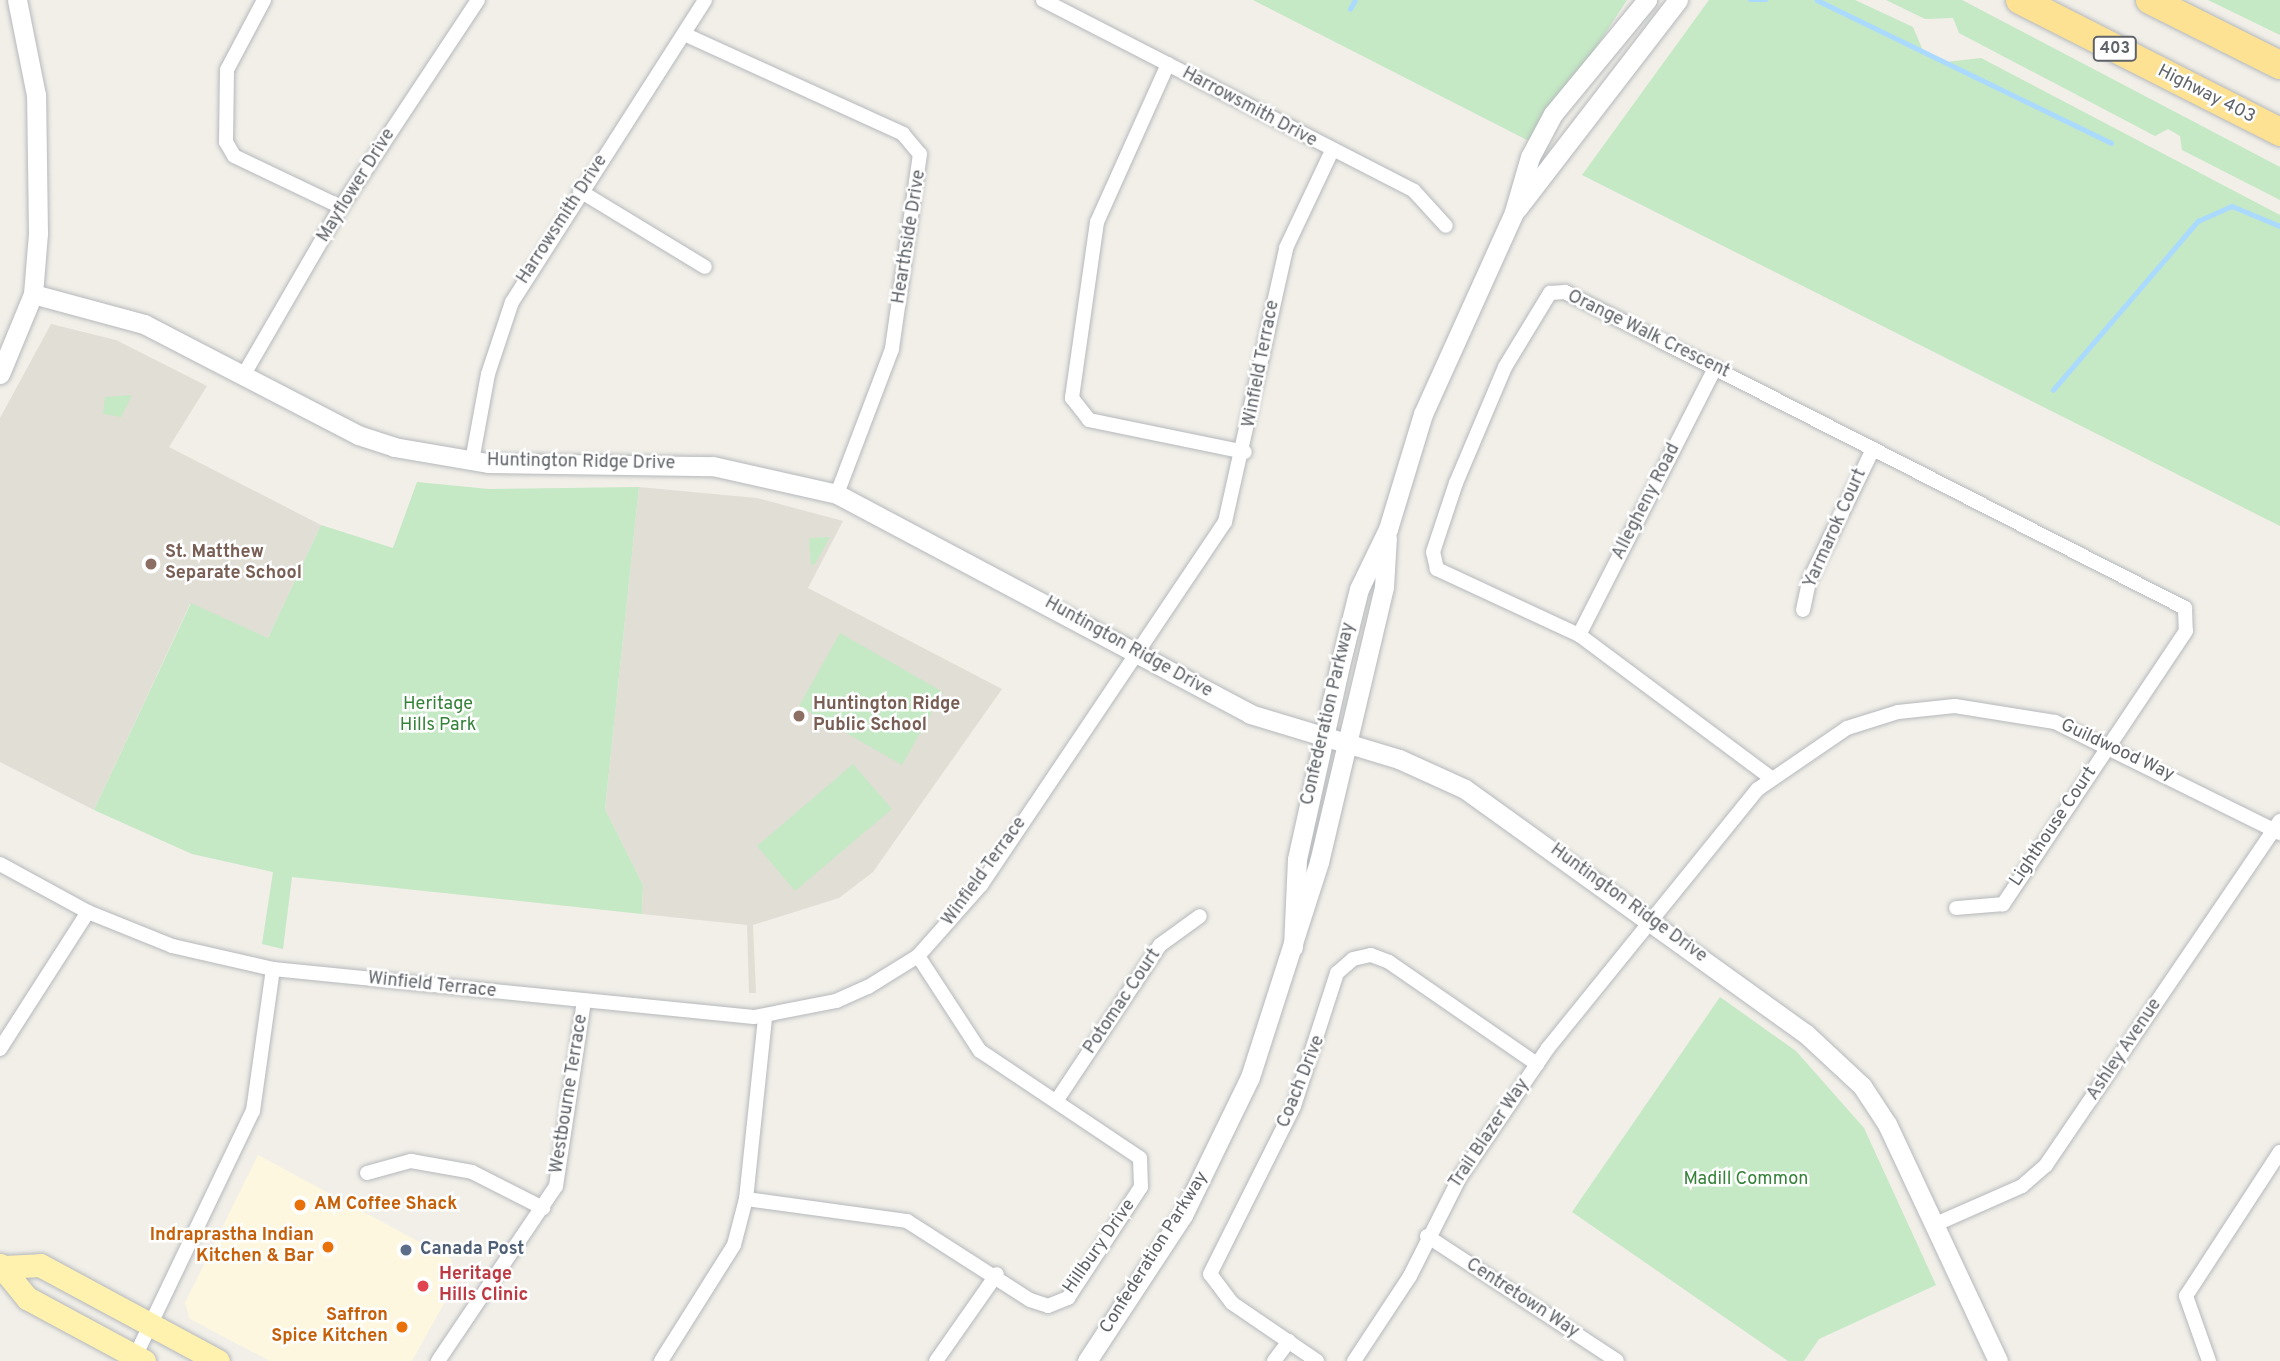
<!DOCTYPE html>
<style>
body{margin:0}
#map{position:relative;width:2280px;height:1361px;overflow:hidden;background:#f1efe8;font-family:Overpass,sans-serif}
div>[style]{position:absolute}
.commercial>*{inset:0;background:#fef7e0}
.education>*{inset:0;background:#e1ded6}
.green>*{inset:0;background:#c5e8c5}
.stream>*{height:4.5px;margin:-2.25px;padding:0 2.25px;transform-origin:2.25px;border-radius:2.25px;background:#aadaff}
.roads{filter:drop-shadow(0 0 2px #b5b8bc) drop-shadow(0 0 2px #b5b8bc)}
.minor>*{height:14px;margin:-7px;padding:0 7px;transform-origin:7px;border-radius:7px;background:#fff}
.tertiary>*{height:19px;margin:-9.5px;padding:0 9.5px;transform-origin:9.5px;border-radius:9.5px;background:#fff}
.primary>*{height:23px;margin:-11.5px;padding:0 11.5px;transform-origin:11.5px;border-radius:11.5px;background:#fff2af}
.motorway>*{height:28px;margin:-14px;padding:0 14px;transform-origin:14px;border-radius:14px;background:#fde293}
.dots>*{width:19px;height:19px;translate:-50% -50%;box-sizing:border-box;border:4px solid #fff;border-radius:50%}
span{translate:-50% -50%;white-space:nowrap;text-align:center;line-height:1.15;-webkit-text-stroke:5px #fff;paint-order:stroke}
.shield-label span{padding:2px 5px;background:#fff;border:2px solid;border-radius:5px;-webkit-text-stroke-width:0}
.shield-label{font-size:16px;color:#5f6368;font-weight:700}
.street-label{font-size:18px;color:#5f6368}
.education-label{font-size:18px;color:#785e54;font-weight:700}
.left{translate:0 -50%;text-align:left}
.park-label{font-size:18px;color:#348238}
.food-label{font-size:18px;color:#c56008;font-weight:700}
.right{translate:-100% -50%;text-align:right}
.service-label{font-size:18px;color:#4e5e75;font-weight:700}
.health-label{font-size:18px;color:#be3a42;font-weight:700}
</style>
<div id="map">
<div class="commercial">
<i style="clip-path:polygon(258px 1155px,451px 1259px,457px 1280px,412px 1361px,270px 1361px,190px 1319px,185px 1303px)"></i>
</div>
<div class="education">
<i style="clip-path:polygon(51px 324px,116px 340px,207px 386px,169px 447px,321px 525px,268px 638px,190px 604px,94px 810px,0 762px,0 418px)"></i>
<i style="clip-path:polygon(639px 487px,757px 498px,843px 521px,808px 588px,1002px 689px,873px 872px,839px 898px,753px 925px,756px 993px,749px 993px,747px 925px,642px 914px,643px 885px,605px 809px)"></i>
</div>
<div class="green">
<i style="clip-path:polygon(1253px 0,1627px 0,1538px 136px,1527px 140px)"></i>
<i style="clip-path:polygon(1709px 0,1855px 0,1913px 27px,1924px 53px,1946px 62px,1981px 58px,2280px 215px,2280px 526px,1582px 175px)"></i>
<i style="clip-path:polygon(1886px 0,1962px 0,2280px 167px,2280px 200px,2182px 150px,2180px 136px,2168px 129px,2155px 136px,1959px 33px,1953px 18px,1925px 19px)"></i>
<i style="clip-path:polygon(2208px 0,2280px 0,2280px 35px)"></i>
<i style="clip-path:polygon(132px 395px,121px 417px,103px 414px,105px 397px)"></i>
<i style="clip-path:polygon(417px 482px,489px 489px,639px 487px,605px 809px,643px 885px,642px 914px,292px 877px,283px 949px,262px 944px,273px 872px,192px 854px,94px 810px,191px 603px,268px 638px,321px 525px,393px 548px)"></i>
<i style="clip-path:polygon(830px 537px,815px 564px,811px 565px,809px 538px)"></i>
<i style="clip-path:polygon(840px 633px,943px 692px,902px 765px,799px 706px)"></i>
<i style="clip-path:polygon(853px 764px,892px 809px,795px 891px,757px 846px)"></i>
<i style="clip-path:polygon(1720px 997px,1796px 1051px,1864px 1128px,1936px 1285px,1819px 1339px,1804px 1361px,1788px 1361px,1572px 1212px)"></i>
</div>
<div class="stream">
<i style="left:1750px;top:0;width:16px"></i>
<i style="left:1817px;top:0;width:327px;rotate:25.9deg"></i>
<i style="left:1350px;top:9px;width:10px;rotate:-61deg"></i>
<i style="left:2053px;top:390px;width:223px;rotate:-49.4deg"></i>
<i style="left:2198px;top:221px;width:37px;rotate:-24deg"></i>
<i style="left:2232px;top:206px;width:52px;rotate:22.6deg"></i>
</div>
<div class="roads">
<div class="minor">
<i style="left:264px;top:0;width:79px;rotate:117.9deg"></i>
<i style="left:227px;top:70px;width:72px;rotate:90.8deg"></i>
<i style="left:226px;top:142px;width:16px;rotate:60deg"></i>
<i style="left:234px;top:156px;width:119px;rotate:25.5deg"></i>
<i style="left:1043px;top:0;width:417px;rotate:27.2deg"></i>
<i style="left:1414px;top:191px;width:47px;rotate:47.6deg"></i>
<i style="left:684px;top:34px;width:241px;rotate:24.5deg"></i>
<i style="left:903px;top:134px;width:26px;rotate:50deg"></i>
<i style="left:920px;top:154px;width:197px;rotate:98.2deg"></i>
<i style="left:892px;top:349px;width:155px;rotate:110.8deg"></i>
<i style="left:1168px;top:64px;width:173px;rotate:114.2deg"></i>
<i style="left:1097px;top:222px;width:178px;rotate:98.1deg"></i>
<i style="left:1072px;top:398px;width:28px;rotate:52deg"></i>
<i style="left:1089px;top:420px;width:159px;rotate:11.6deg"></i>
<i style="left:580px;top:191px;width:146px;rotate:31.3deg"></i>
<i style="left:243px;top:376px;width:195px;rotate:-59.9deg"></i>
<i style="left:341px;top:207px;width:248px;rotate:-56.5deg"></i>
<i style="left:472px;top:461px;width:88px;rotate:-79.6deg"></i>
<i style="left:488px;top:374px;width:76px;rotate:-71.6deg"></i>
<i style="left:512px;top:302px;width:358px;rotate:-57.4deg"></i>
<i style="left:1803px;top:610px;width:30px;rotate:-78deg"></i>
<i style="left:1809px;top:581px;width:147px;rotate:-64.1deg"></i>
<i style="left:1579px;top:635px;width:300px;rotate:-63deg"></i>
<i style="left:1771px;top:778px;width:239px;rotate:-143.3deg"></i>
<i style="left:1579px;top:635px;width:157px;rotate:-155.1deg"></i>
<i style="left:1437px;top:569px;width:17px;rotate:-103deg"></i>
<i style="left:1433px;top:552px;width:73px;rotate:-71.6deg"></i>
<i style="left:1456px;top:483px;width:126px;rotate:-67.1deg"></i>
<i style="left:1505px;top:367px;width:87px;rotate:-58.7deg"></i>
<i style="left:1550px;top:293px;width:15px;rotate:-4deg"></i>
<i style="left:1565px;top:292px;width:696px;rotate:27.01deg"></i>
<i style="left:2185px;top:608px;width:23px;rotate:88deg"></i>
<i style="left:2186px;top:631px;width:329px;rotate:123.8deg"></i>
<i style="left:2003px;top:904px;width:47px;rotate:175.1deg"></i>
<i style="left:0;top:864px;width:100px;rotate:28.6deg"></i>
<i style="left:88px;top:912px;width:91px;rotate:22deg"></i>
<i style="left:172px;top:946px;width:104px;rotate:12.8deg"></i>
<i style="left:273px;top:969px;width:483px;rotate:5.7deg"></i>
<i style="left:754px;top:1017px;width:84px;rotate:-11deg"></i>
<i style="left:836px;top:1001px;width:35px;rotate:-24deg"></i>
<i style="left:868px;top:987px;width:59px;rotate:-31.8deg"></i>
<i style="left:918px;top:956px;width:95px;rotate:-48.4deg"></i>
<i style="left:981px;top:885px;width:437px;rotate:-56.1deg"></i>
<i style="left:1225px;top:522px;width:281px;rotate:-77.4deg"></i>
<i style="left:1286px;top:248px;width:105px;rotate:-64.7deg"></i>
<i style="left:0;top:1049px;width:163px;rotate:-57.3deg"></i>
<i style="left:1057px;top:1100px;width:186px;rotate:-56.4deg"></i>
<i style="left:1160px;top:945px;width:49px;rotate:-35.9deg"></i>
<i style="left:367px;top:1173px;width:46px;rotate:-15.3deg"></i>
<i style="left:411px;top:1161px;width:62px;rotate:10.2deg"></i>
<i style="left:472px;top:1172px;width:80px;rotate:26.9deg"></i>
<i style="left:746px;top:1199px;width:162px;rotate:7.8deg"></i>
<i style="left:907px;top:1221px;width:146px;rotate:32.7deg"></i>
<i style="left:1030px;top:1300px;width:19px;rotate:18deg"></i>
<i style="left:1048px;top:1306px;width:22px;rotate:-22deg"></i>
<i style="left:1068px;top:1298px;width:133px;rotate:-56.7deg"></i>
<i style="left:1141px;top:1187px;width:29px;rotate:-92deg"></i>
<i style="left:1140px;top:1158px;width:192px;rotate:-146.2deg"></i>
<i style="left:980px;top:1051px;width:113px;rotate:-123.1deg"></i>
<i style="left:1936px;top:1224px;width:94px;rotate:-23.8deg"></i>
<i style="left:2022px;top:1186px;width:32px;rotate:-41deg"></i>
<i style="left:2046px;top:1165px;width:416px;rotate:-55.8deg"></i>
<i style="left:1427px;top:1236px;width:227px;rotate:33.3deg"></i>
<i style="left:133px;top:1361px;width:277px;rotate:-64.4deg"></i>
<i style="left:253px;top:1111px;width:143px;rotate:-82deg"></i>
<i style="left:438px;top:1361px;width:211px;rotate:-56deg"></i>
<i style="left:556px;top:1186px;width:187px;rotate:-81.4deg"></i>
<i style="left:661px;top:1361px;width:137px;rotate:-57.8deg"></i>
<i style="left:734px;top:1245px;width:48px;rotate:-75.4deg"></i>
<i style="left:746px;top:1199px;width:183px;rotate:-84deg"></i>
<i style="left:936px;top:1361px;width:106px;rotate:-55deg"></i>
<i style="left:1274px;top:1361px;width:25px;rotate:-53deg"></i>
<i style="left:1317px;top:1361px;width:103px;rotate:-145.7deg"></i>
<i style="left:1232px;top:1303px;width:36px;rotate:-127deg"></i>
<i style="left:1210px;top:1274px;width:188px;rotate:-63.4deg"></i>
<i style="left:1294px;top:1106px;width:140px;rotate:-72.1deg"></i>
<i style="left:1337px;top:973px;width:21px;rotate:-41deg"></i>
<i style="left:1353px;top:959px;width:18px;rotate:-13deg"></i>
<i style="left:1371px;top:955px;width:19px;rotate:21deg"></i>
<i style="left:1389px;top:962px;width:180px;rotate:34.6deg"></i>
<i style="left:1354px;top:1361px;width:102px;rotate:-56.6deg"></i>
<i style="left:1410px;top:1276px;width:111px;rotate:-63.2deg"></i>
<i style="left:1460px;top:1177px;width:156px;rotate:-55.7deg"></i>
<i style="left:1548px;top:1048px;width:333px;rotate:-51deg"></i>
<i style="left:1758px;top:789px;width:108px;rotate:-34.4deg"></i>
<i style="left:1847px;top:728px;width:53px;rotate:-17.4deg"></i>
<i style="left:1898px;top:712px;width:57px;rotate:-6deg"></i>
<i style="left:1955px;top:706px;width:101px;rotate:9.1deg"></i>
<i style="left:2055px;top:722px;width:251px;rotate:26.3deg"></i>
<i style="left:2209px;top:1361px;width:69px;rotate:-109.5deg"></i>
<i style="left:2186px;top:1296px;width:172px;rotate:-56.9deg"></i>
</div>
<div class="tertiary">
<i style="left:1517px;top:209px;width:264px;rotate:-52.4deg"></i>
<i style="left:33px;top:294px;width:115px;rotate:15.1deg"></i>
<i style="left:144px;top:324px;width:241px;rotate:27.4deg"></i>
<i style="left:358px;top:435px;width:38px;rotate:18deg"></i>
<i style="left:394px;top:447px;width:95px;rotate:9.7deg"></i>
<i style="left:488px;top:463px;width:225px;rotate:0.8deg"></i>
<i style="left:713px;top:466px;width:127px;rotate:12.7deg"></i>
<i style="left:837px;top:494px;width:468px;rotate:28deg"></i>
<i style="left:1250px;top:714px;width:156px;rotate:16.8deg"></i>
<i style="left:1399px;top:759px;width:72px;rotate:24.4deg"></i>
<i style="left:1465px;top:789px;width:418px;rotate:35.7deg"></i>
<i style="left:1805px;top:1033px;width:78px;rotate:42.9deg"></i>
<i style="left:1862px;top:1086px;width:45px;rotate:56.7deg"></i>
<i style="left:1887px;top:1124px;width:262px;rotate:64.9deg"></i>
<i style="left:0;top:374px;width:87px;rotate:-67.6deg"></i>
<i style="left:33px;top:294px;width:61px;rotate:-85.3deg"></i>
<i style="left:38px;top:233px;width:138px;rotate:-90.8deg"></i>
<i style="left:36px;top:95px;width:97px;rotate:-101.3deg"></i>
<i style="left:1293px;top:947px;width:88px;rotate:-87.4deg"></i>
<i style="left:1297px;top:859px;width:199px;rotate:-77.5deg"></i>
<i style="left:1340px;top:665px;width:78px;rotate:-76deg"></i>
<i style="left:1359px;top:589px;width:67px;rotate:-64.2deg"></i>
<i style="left:1388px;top:529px;width:120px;rotate:-73.1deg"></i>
<i style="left:1423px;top:414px;width:222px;rotate:-65.7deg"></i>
<i style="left:1514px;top:212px;width:57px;rotate:-73.8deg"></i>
<i style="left:1530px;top:157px;width:49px;rotate:-61.9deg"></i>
<i style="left:1553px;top:114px;width:148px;rotate:-50.5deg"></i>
<i style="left:1087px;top:1361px;width:175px;rotate:-56.7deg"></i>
<i style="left:1183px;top:1215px;width:153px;rotate:-64.1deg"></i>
<i style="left:1250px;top:1077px;width:226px;rotate:-72.2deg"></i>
<i style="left:1319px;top:862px;width:283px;rotate:-76.7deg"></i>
<i style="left:1384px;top:587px;width:50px;rotate:-86.6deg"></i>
</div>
<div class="primary">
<i style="left:0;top:1265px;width:43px;rotate:50.7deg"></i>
<i style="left:27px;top:1298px;width:133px;rotate:28.3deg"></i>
<i style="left:4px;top:1267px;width:36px;rotate:-3deg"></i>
<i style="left:40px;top:1265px;width:202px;rotate:28.3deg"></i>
</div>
<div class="motorway">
<i style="left:2020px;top:0;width:292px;rotate:26.9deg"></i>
<i style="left:2150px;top:0;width:145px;rotate:26.6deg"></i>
</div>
</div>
<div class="dots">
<i style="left:151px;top:564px;background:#8d6e63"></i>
<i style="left:799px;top:716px;background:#8d6e63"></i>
<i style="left:300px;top:1205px;background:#e8710a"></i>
<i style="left:328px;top:1247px;background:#e8710a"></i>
<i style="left:406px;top:1250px;background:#5c6f8a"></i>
<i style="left:423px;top:1286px;background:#e0444e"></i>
<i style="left:402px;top:1327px;background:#e8710a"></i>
</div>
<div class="shield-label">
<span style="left:2115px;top:49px">403</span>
</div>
<div class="street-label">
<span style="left:2206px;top:95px;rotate:27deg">Highway 403</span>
<span style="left:1249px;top:108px;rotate:28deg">Harrowsmith Drive</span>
<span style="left:357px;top:186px;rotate:-58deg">Mayflower Drive</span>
<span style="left:563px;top:220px;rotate:-57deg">Harrowsmith Drive</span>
<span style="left:910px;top:237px;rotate:-81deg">Hearthside Drive</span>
<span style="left:1648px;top:335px;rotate:26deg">Orange Walk Crescent</span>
<span style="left:1262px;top:364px;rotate:-79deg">Winfield Terrace</span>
<span style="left:581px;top:463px;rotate:1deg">Huntington Ridge Drive</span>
<span style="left:1647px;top:502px;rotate:-63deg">Allegheny Road</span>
<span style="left:1836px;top:529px;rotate:-66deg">Yarmarok Court</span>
<span style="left:1128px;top:648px;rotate:29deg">Huntington Ridge Drive</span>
<span style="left:1329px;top:714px;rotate:-77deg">Confederation Parkway</span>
<span style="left:2117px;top:751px;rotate:25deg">Guildwood Way</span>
<span style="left:2054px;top:827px;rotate:-56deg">Lighthouse Court</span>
<span style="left:985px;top:872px;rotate:-54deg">Winfield Terrace</span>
<span style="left:1628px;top:904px;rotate:36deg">Huntington Ridge Drive</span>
<span style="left:432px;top:986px;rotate:6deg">Winfield Terrace</span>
<span style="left:1123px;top:1002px;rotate:-56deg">Potomac Court</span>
<span style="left:2125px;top:1050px;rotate:-56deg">Ashley Avenue</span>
<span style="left:1302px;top:1082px;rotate:-68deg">Coach Drive</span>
<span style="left:570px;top:1094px;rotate:-81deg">Westbourne Terrace</span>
<span style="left:1490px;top:1134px;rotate:-56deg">Trail Blazer Way</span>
<span style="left:1100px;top:1247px;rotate:-55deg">Hillbury Drive</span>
<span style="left:1155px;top:1253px;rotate:-58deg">Confederation Parkway</span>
<span style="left:1522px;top:1299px;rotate:33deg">Centretown Way</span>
</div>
<div class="education-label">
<span class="left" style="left:165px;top:564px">St. Matthew<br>Separate School</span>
<span class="left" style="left:813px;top:716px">Huntington Ridge<br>Public School</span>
</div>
<div class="park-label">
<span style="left:438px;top:716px">Heritage<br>Hills Park</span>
<span style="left:1746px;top:1180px">Madill Common</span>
</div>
<div class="food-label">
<span class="left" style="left:314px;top:1205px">AM Coffee Shack</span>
<span class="right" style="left:314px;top:1247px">Indraprastha Indian<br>Kitchen &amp; Bar</span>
<span class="right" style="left:388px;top:1327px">Saffron<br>Spice Kitchen</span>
</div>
<div class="service-label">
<span class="left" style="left:420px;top:1250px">Canada Post</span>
</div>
<div class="health-label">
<span class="left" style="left:439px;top:1286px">Heritage<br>Hills Clinic</span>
</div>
</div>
